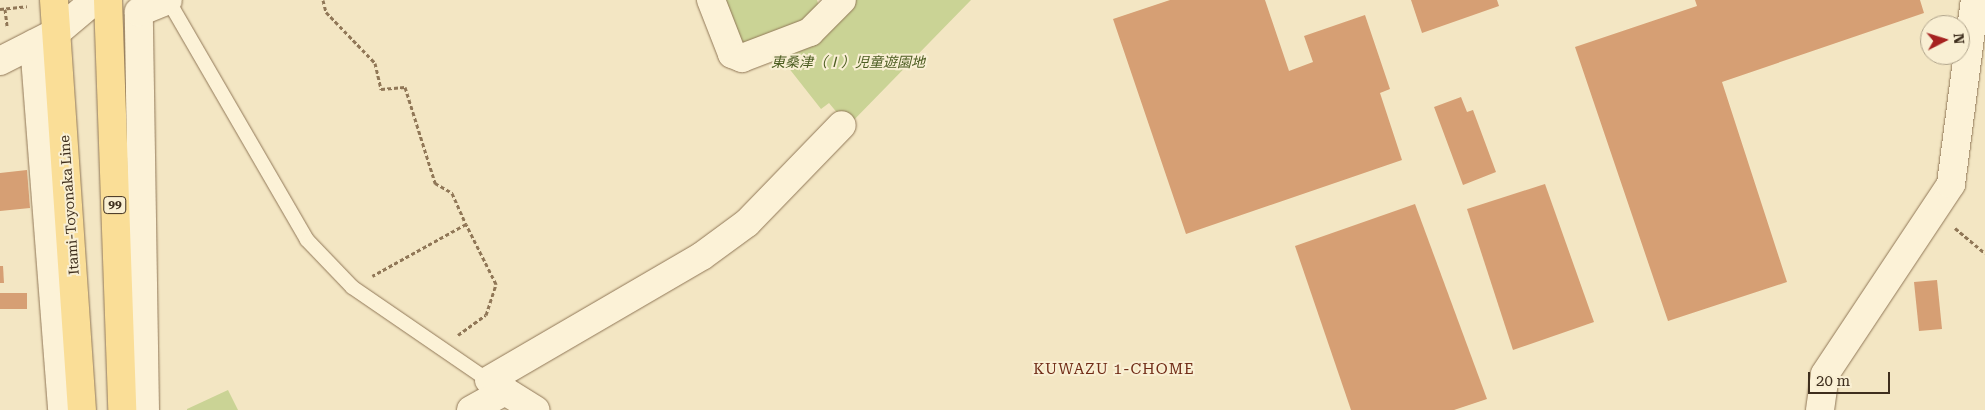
<!DOCTYPE html>
<meta charset="utf-8">
<style>
body{margin:0}
#map{position:relative;width:1985px;height:410px;overflow:hidden;background:#f3e6c3;font-family:"Roboto Serif","Noto Sans JP",serif}
div>[style]{position:absolute}
.green>*{inset:0;background:#cad395}
.building>*{inset:0;background:#d69f74}
.path>*{height:3px;margin-top:-1.5px;transform-origin:0;background:repeating-linear-gradient(90deg,#907757 0 4px,transparent 0 6.5px)}
.roads{filter:drop-shadow(0 0 1px #907757) drop-shadow(0 0 1px #907757)}
.lane>*{height:14px;margin:-7px;padding:0 7px;transform-origin:7px;border-radius:7px;background:#fcf2d7}
.street>*{height:28px;margin:-14px;padding:0 14px;transform-origin:14px;border-radius:14px;background:#fcf2d7}
.primary>*{height:28px;margin:-14px;padding:0 14px;transform-origin:14px;border-radius:14px;background:#fade97}
span{translate:-50% -50%;white-space:nowrap;text-align:center;line-height:1.15;-webkit-text-stroke:4px #f9efd3;paint-order:stroke}
.shield-label span{padding:1px 4px;background:#f9efd3;border:1px solid;border-radius:4px;-webkit-text-stroke-width:0}
.shield-label{font-size:12px;color:#3e2e1d;font-weight:700}
.park-label{font-size:14px;color:#4c5d21;font-style:italic}
.street-label{font-size:14px;color:#3e2e1d}
.neighbourhood-label{font-size:15px;color:#702c17;letter-spacing:1px}
.north{position:absolute;left:1920px;top:15px;width:50px;height:50px;box-sizing:border-box;background:#f9efd3;border:1px solid #aea28a;border-radius:50%;rotate:85deg;font-size:14px;font-weight:700;line-height:20px;text-align:center;color:#3e2e1d}
.north::after{content:'';display:block;margin:auto;width:18px;height:22px;background:#a62220;clip-path:polygon(50% 0,100% 100%,50% 72%,0 100%)}
.scale{position:absolute;left:1808px;top:372px;width:82px;height:22px;box-sizing:border-box;border:2px solid #3e2e1d;border-top:0;padding-left:6px;font-size:15px;line-height:18px;white-space:nowrap;color:#3e2e1d;-webkit-text-stroke:4px #f9efd3;paint-order:stroke}
</style>
<div id="map">
<div class="green">
<i style="clip-path:polygon(718px 0,817px 0,819px 7px,801px 29px,735px 47px)"></i>
<i style="clip-path:polygon(848px 0,971px 0,848px 126px,829px 103px,821px 109px,784px 62px)"></i>
<i style="clip-path:polygon(228px 390px,238px 410px,187px 410px,187px 409px)"></i>
</div>
<div class="building">
<i style="clip-path:polygon(1170px 0,1265px 0,1289px 71px,1313px 62px,1304px 36px,1365px 15px,1390px 89px,1380px 93px,1402px 160px,1186px 234px,1113px 19px)"></i>
<i style="clip-path:polygon(1411px 0,1497px 0,1499px 6px,1422px 33px)"></i>
<i style="clip-path:polygon(1695px 0,1920px 0,1924px 13px,1722px 82px,1787px 282px,1668px 321px,1575px 47px,1697px 6px)"></i>
<i style="clip-path:polygon(1461px 97px,1467px 112px,1473px 110px,1496px 172px,1463px 185px,1434px 107px)"></i>
<i style="clip-path:polygon(27px 170px,30px 208px,0 211px,0 173px)"></i>
<i style="clip-path:polygon(1545px 184px,1594px 322px,1513px 350px,1467px 209px)"></i>
<i style="clip-path:polygon(1415px 204px,1487px 399px,1454px 410px,1351px 410px,1295px 246px)"></i>
<i style="clip-path:polygon(0 266px,3px 266px,4px 283px,0 283px)"></i>
<i style="clip-path:polygon(1937px 280px,1942px 329px,1919px 331px,1914px 282px)"></i>
<i style="clip-path:polygon(0 293px,27px 293px,27px 309px,0 309px)"></i>
</div>
<div class="path">
<i style="left:323px;top:0;width:12px;rotate:76deg"></i>
<i style="left:326px;top:12px;width:71px;rotate:46.1deg"></i>
<i style="left:375px;top:63px;width:27px;rotate:77deg"></i>
<i style="left:381px;top:89px;width:24px;rotate:-5deg"></i>
<i style="left:405px;top:87px;width:101px;rotate:72.6deg"></i>
<i style="left:435px;top:183px;width:20px;rotate:30deg"></i>
<i style="left:452px;top:193px;width:34px;rotate:66deg"></i>
<i style="left:466px;top:224px;width:107px;rotate:151deg"></i>
<i style="left:0;top:9px;width:27px;rotate:-6deg"></i>
<i style="left:5px;top:9px;width:17px;rotate:83deg"></i>
<i style="left:1955px;top:228px;width:39px;rotate:40deg"></i>
<i style="left:458px;top:335px;width:34px;rotate:-36deg"></i>
<i style="left:486px;top:315px;width:33px;rotate:-72deg"></i>
<i style="left:496px;top:284px;width:67px;rotate:-116.6deg"></i>
</div>
<div class="roads">
<div class="lane">
<i style="left:168px;top:0;width:277px;rotate:59.9deg"></i>
<i style="left:307px;top:240px;width:65px;rotate:46.2deg"></i>
<i style="left:352px;top:287px;width:168px;rotate:34.4deg"></i>
</div>
<div class="street">
<i style="left:711px;top:0;width:58px;rotate:68.7deg"></i>
<i style="left:732px;top:54px;width:11px;rotate:22deg"></i>
<i style="left:742px;top:58px;width:73px;rotate:-20.9deg"></i>
<i style="left:810px;top:32px;width:45px;rotate:-45deg"></i>
<i style="left:34px;top:44px;width:367px;rotate:85.6deg"></i>
<i style="left:0;top:61px;width:64px;rotate:-27deg"></i>
<i style="left:57px;top:32px;width:50px;rotate:-40.1deg"></i>
<i style="left:489px;top:380px;width:246px;rotate:-30.2deg"></i>
<i style="left:702px;top:256px;width:56px;rotate:-36.3deg"></i>
<i style="left:747px;top:223px;width:136px;rotate:-45.9deg"></i>
<i style="left:145px;top:410px;width:398px;rotate:-90.9deg"></i>
<i style="left:139px;top:12px;width:31px;rotate:-22deg"></i>
<i style="left:471px;top:410px;width:39px;rotate:-29deg"></i>
<i style="left:505px;top:391px;width:36px;rotate:32deg"></i>
<i style="left:1820px;top:410px;width:36px;rotate:-82deg"></i>
<i style="left:1825px;top:374px;width:228px;rotate:-56.4deg"></i>
<i style="left:1951px;top:184px;width:186px;rotate:-82.6deg"></i>
</div>
<div class="primary">
<i style="left:54px;top:0;width:411px;rotate:86.1deg"></i>
<i style="left:108px;top:0;width:410px;rotate:88deg"></i>
</div>
</div>
<div class="shield-label">
<span style="left:115px;top:205px">99</span>
</div>
<div class="park-label">
<span style="left:848px;top:62px">東桑津（Ⅰ）児童遊園地</span>
</div>
<div class="street-label">
<span style="left:69px;top:205px;rotate:-94deg">Itami-Toyonaka Line</span>
</div>
<div class="neighbourhood-label">
<span style="left:1114px;top:370px">KUWAZU 1-CHOME</span>
</div>
<div class="north">N</div>
<div class="scale">20 m</div>
</div>
